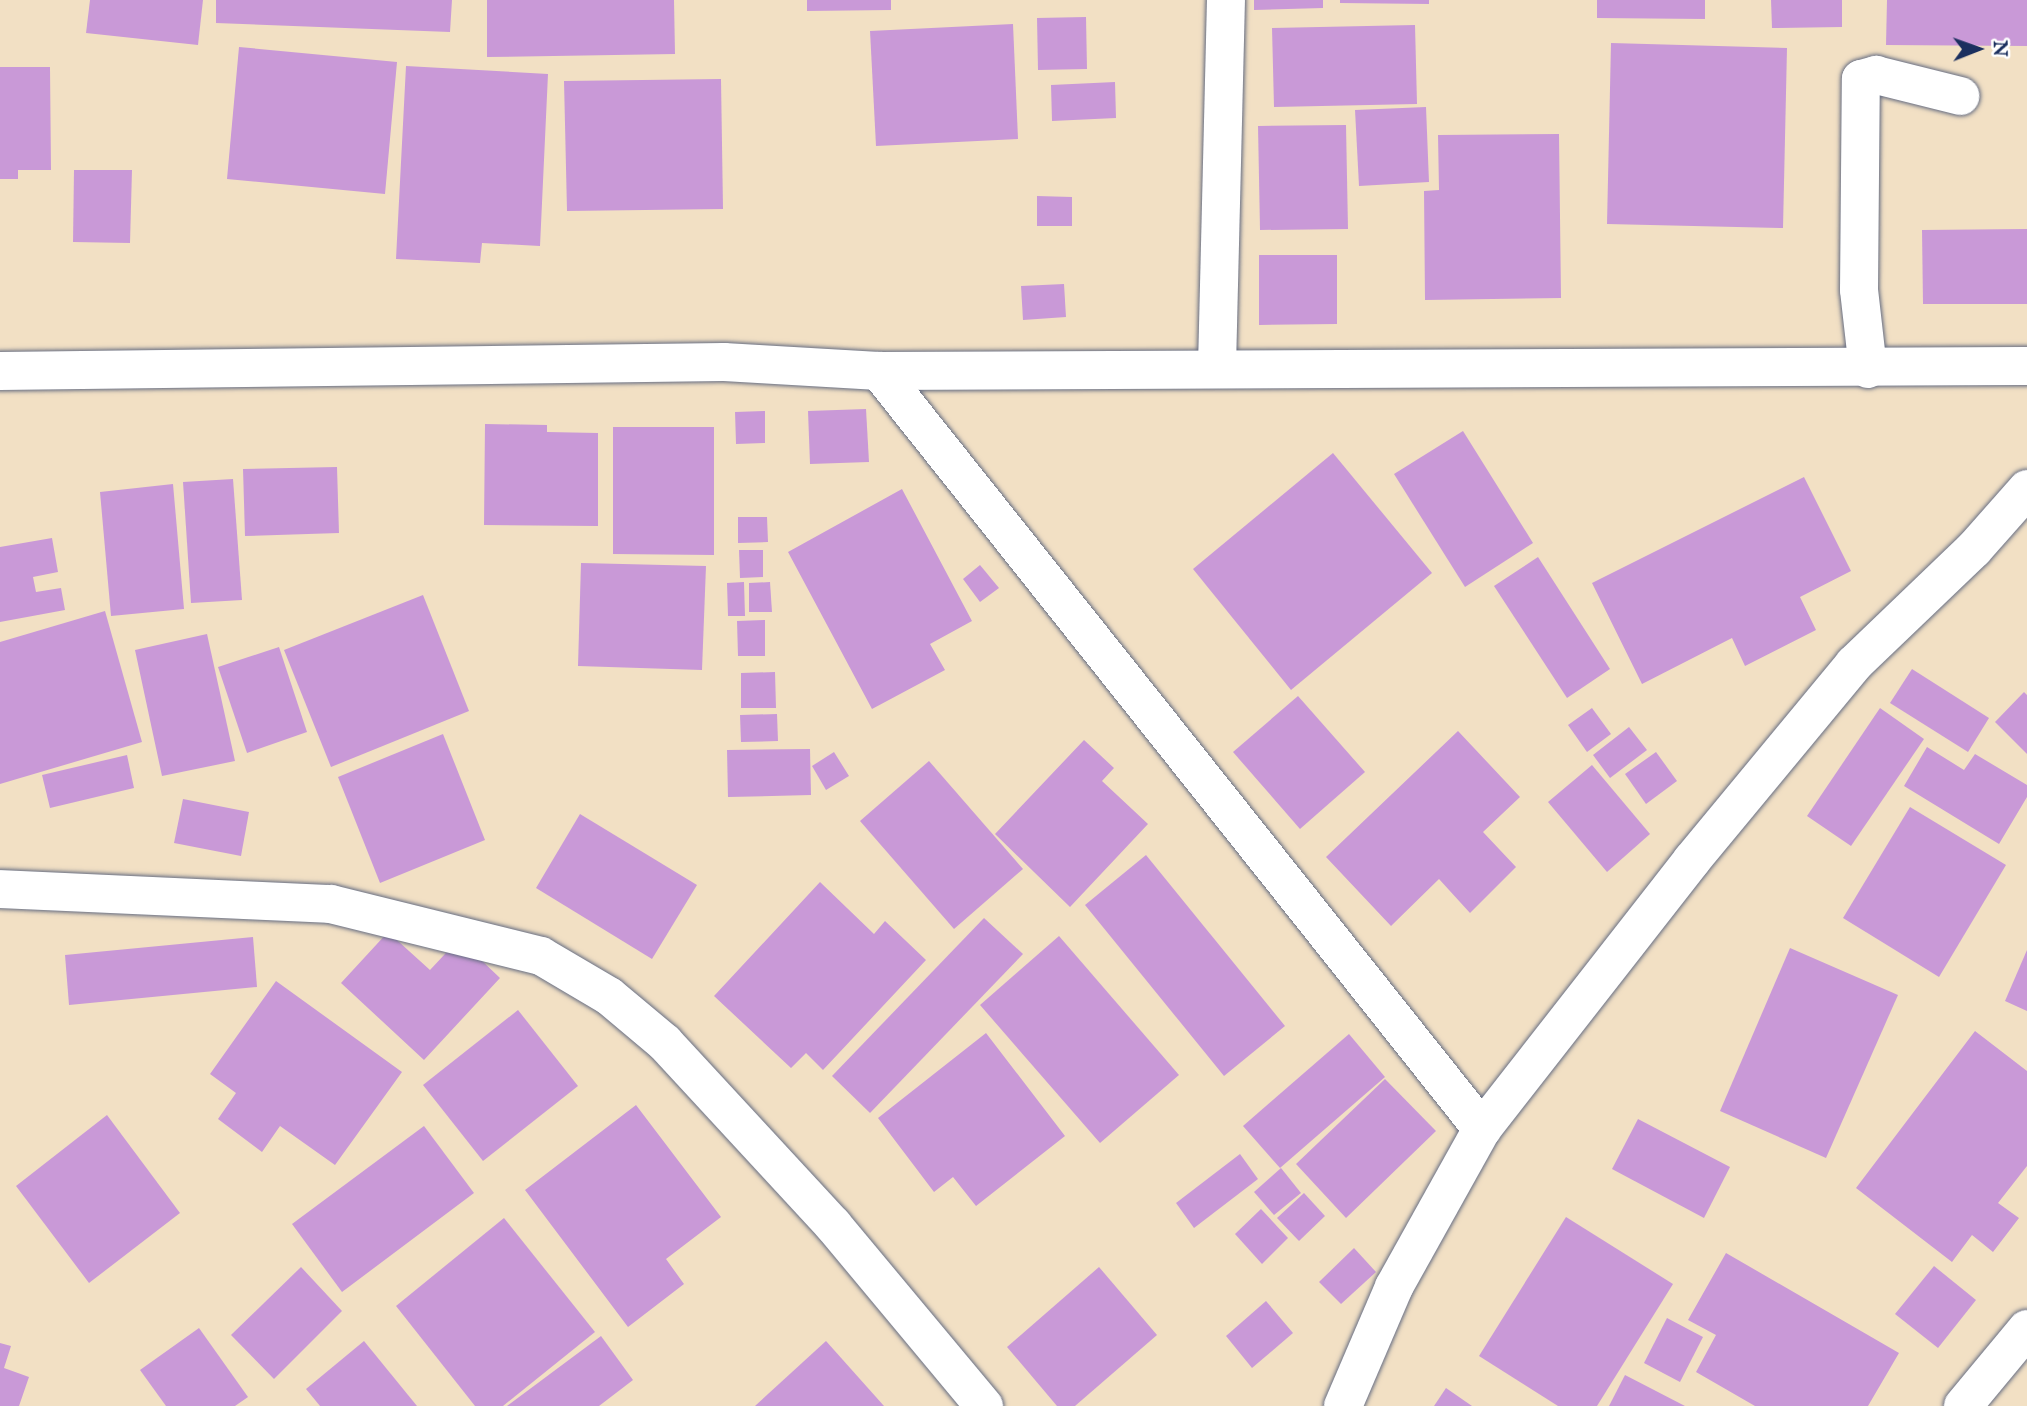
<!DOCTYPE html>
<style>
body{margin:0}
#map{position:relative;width:2027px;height:1406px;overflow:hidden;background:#f2e0c4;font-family:"IM FELL English",serif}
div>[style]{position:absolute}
.building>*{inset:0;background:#c999d7}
.roads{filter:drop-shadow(0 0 2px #666d82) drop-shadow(0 0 2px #666d82)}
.minor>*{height:38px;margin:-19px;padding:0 19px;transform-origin:19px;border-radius:19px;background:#fff}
span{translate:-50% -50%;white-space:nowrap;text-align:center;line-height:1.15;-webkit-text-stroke:7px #fff;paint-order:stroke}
.north{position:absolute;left:1943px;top:14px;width:70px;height:70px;-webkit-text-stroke:5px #fff;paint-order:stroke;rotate:89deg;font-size:19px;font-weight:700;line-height:28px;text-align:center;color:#1b2f5e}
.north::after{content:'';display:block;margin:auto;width:24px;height:32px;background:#1b2f5e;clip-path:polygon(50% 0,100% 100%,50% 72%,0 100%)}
</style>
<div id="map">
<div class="building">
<i style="clip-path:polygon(90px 0,203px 0,198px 45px,86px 33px)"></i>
<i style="clip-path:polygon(216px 0,452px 0,450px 32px,216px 23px)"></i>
<i style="clip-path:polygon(487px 0,674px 0,675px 54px,487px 57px)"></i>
<i style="clip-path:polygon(807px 0,891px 0,891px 10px,807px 11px)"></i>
<i style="clip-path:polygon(1254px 0,1323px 0,1323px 8px,1254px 10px)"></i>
<i style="clip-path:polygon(1340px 0,1429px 0,1429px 4px,1340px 3px)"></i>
<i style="clip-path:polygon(1597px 0,1705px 0,1705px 19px,1597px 18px)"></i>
<i style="clip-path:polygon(1771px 0,1842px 0,1842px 27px,1772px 28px)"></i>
<i style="clip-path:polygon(1887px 0,2027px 0,2027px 46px,1886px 45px)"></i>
<i style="clip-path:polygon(1086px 17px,1087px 69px,1038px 70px,1037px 18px)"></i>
<i style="clip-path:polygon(1013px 24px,1018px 139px,876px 146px,870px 31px)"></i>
<i style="clip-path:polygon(1415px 25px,1417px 104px,1274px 107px,1272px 28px)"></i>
<i style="clip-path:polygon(1611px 43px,1787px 48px,1783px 228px,1607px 224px)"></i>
<i style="clip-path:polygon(239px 47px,397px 62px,385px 194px,227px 179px)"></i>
<i style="clip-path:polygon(406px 66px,548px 74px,540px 246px,482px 243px,480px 263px,396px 259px)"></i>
<i style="clip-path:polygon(0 67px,50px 67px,51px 170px,18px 170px,18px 179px,0 179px)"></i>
<i style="clip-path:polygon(721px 79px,723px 209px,567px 211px,564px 81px)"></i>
<i style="clip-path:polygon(1115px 82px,1116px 118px,1052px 121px,1051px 85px)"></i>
<i style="clip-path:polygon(1426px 107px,1429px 182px,1359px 186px,1355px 110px)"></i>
<i style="clip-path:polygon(1346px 125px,1348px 229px,1260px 230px,1258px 126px)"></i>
<i style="clip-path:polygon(1559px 134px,1561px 298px,1425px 300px,1424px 191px,1439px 190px,1438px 135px)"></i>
<i style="clip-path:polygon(74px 170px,132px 170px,130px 243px,73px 242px)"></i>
<i style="clip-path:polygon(1037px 196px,1072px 197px,1072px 226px,1037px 226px)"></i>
<i style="clip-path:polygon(2027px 229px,2027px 304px,1923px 304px,1922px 230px)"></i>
<i style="clip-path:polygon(1259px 255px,1337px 255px,1337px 324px,1259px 325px)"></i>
<i style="clip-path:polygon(1064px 284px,1066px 317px,1023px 320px,1021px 286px)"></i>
<i style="clip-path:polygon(866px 409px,869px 462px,810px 464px,808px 411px)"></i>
<i style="clip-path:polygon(765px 411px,765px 443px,736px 444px,735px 412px)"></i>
<i style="clip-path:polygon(485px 424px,547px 425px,547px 432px,598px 433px,598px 526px,484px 525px)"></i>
<i style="clip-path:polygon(613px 427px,714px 427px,714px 555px,613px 554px)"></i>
<i style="clip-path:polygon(1463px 431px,1533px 543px,1465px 587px,1394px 474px)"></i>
<i style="clip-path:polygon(1333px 453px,1432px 573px,1291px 690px,1193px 569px)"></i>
<i style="clip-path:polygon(337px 467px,339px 533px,245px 536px,243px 469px)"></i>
<i style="clip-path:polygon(1804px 477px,1851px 571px,1800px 597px,1816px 630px,1745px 666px,1732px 638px,1642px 684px,1592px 583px)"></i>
<i style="clip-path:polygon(233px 479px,242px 600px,191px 603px,183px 482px)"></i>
<i style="clip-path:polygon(173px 484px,184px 609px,111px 616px,100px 492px)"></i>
<i style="clip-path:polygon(902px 489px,972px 621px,930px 644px,945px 670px,872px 709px,788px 552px)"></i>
<i style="clip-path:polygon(738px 517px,767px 517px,768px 542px,738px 543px)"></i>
<i style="clip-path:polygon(52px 538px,58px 572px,33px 577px,36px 592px,61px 588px,65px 610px,0 622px,0 547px)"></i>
<i style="clip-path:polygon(739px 550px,763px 550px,763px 577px,740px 578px)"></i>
<i style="clip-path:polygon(1538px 557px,1610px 669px,1567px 698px,1494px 586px)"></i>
<i style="clip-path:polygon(581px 563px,706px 566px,702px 670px,578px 666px)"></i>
<i style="clip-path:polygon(980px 565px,999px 588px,980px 602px,963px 579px)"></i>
<i style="clip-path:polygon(744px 582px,745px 616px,728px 616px,727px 583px)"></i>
<i style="clip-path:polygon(770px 582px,772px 612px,749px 612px,749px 583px)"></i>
<i style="clip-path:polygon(423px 595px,469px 711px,331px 767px,284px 650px)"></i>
<i style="clip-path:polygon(105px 611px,142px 742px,0 784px,0 642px)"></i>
<i style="clip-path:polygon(765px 620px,765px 656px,738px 656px,737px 621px)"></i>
<i style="clip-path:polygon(207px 634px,235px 761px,162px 776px,135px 650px)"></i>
<i style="clip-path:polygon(279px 647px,307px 732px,247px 753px,218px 667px)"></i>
<i style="clip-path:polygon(1912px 669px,1989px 718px,1968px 752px,1890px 703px)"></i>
<i style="clip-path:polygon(775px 672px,776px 708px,741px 708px,741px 673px)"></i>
<i style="clip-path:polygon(2024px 692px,2027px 695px,2027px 754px,1995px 722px)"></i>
<i style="clip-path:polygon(1298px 696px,1365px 772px,1300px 829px,1233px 752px)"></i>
<i style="clip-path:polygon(1592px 708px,1611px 734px,1587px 752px,1568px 725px)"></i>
<i style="clip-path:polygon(1880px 708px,1924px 739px,1851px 846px,1807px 816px)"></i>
<i style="clip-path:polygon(777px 714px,778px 741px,741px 742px,740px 715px)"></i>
<i style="clip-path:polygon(1629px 727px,1647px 750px,1610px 778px,1593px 755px)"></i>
<i style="clip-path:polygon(1458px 731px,1520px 797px,1483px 832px,1516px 867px,1470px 913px,1439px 879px,1391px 926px,1326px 857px)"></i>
<i style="clip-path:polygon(443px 734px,485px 840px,380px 883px,338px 777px)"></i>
<i style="clip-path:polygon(1084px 740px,1114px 768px,1102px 781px,1148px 824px,1070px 907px,995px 834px)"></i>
<i style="clip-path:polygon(1927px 747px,1964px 770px,1975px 754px,2027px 785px,2027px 797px,1999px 844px,1904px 786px)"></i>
<i style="clip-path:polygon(810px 749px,811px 795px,728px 797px,727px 750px)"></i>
<i style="clip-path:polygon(834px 752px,849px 776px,826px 790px,812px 766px)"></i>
<i style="clip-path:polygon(1656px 752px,1677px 781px,1646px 804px,1625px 774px)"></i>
<i style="clip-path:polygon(127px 755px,134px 788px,50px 808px,42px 775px)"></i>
<i style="clip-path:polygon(929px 761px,1023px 869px,954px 929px,860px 821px)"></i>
<i style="clip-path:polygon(1592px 765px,1650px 834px,1607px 872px,1548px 802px)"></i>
<i style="clip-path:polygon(183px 799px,249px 812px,241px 856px,174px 843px)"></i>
<i style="clip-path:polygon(1910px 807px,2006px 865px,1939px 977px,1843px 918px)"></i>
<i style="clip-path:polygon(580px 814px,697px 885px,652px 959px,536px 888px)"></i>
<i style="clip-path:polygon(1146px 855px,1285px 1026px,1224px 1076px,1085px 905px)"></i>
<i style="clip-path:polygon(820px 882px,874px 934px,885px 921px,926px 960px,823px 1070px,806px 1053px,791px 1068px,714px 996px)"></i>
<i style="clip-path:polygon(984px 918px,1023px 954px,870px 1113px,832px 1076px)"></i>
<i style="clip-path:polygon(388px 932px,430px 970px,459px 939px,500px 978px,424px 1060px,341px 983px)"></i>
<i style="clip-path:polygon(1059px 936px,1179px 1075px,1100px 1143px,980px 1005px)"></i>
<i style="clip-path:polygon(253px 937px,257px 987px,69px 1005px,65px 955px)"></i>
<i style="clip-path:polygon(1790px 948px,1898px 995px,1826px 1158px,1720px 1111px)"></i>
<i style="clip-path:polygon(2027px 950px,2027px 1011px,2005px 1001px)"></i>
<i style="clip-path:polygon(276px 981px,402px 1072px,335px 1165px,280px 1126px,262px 1152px,218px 1119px,236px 1093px,210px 1074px)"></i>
<i style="clip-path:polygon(518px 1010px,578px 1086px,483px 1161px,423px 1085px)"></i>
<i style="clip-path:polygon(1975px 1031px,2027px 1071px,2027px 1166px,1998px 1203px,2019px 1218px,1993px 1252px,1972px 1235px,1952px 1262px,1856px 1188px)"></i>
<i style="clip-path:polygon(986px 1033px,1065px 1136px,976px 1206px,953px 1177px,934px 1192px,878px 1118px)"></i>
<i style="clip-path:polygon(1349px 1034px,1385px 1077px,1280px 1168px,1243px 1126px)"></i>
<i style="clip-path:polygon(1385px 1079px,1436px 1131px,1346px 1218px,1296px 1164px)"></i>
<i style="clip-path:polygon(636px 1105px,721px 1217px,666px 1259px,684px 1284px,628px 1327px,525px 1190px)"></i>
<i style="clip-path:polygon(107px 1115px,180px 1213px,89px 1283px,16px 1186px)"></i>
<i style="clip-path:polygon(1638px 1119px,1730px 1167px,1704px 1218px,1612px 1169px)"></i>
<i style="clip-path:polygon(424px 1126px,474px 1193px,342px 1292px,292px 1224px)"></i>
<i style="clip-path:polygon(1240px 1154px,1258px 1179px,1194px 1228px,1176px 1203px)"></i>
<i style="clip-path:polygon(1281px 1168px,1301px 1193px,1274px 1215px,1254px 1192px)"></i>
<i style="clip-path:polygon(1304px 1193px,1325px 1216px,1299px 1241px,1277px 1218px)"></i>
<i style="clip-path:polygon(1261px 1209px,1288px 1238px,1262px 1264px,1235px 1234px)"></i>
<i style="clip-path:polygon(1566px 1217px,1673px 1284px,1597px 1406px,1558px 1406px,1479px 1356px)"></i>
<i style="clip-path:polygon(504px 1218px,595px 1332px,503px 1406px,475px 1406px,396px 1306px)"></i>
<i style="clip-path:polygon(1354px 1248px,1376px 1272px,1341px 1304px,1319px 1282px)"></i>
<i style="clip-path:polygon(1726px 1253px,1899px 1353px,1868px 1406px,1755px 1406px,1696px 1372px,1716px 1335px,1688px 1320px)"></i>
<i style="clip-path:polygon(1934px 1266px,1976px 1300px,1938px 1348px,1895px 1314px)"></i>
<i style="clip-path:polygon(301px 1267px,342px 1311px,274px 1379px,231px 1335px)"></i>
<i style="clip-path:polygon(1099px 1267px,1157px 1335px,1075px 1406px,1057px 1406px,1007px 1347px)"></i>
<i style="clip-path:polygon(1266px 1301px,1293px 1333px,1252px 1368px,1226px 1336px)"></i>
<i style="clip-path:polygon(1667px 1318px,1703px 1337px,1680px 1382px,1644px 1363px)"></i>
<i style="clip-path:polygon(199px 1328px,248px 1397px,235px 1406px,166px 1406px,140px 1370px)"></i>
<i style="clip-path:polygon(601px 1336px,633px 1380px,599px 1406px,507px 1406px)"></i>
<i style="clip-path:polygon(364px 1341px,417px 1406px,320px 1406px,306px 1389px)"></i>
<i style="clip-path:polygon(826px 1341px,884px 1406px,755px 1406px)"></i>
<i style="clip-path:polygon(0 1343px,11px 1346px,4px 1368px,29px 1377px,19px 1406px,0 1406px)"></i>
<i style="clip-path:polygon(1625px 1375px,1685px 1406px,1609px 1406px)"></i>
<i style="clip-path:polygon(1446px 1388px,1472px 1406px,1434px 1406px)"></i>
</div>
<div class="roads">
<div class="minor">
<i style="left:1217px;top:367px;width:367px;rotate:-88.6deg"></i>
<i style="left:1868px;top:369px;width:80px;rotate:-96.5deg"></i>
<i style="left:1859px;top:290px;width:211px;rotate:-89.5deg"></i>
<i style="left:1861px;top:79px;width:16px;rotate:-15deg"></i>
<i style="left:1876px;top:75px;width:87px;rotate:14deg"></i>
<i style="left:0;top:371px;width:724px;rotate:-0.71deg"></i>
<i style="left:724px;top:362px;width:155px;rotate:3.3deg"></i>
<i style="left:879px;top:371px;width:1148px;rotate:-0.25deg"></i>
<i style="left:879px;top:371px;width:969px;rotate:51.5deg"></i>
<i style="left:0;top:889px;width:331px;rotate:2.6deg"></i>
<i style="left:331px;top:904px;width:216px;rotate:13.9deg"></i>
<i style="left:541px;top:956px;width:79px;rotate:30.5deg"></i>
<i style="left:609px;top:996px;width:73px;rotate:40deg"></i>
<i style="left:665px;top:1043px;width:248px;rotate:47.3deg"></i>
<i style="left:833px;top:1225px;width:236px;rotate:50.2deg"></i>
<i style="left:1343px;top:1406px;width:129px;rotate:-66.8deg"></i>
<i style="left:1394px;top:1287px;width:181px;rotate:-60.9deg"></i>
<i style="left:1482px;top:1129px;width:341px;rotate:-52deg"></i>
<i style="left:1692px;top:860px;width:254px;rotate:-50.4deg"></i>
<i style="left:1854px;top:664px;width:166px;rotate:-43.8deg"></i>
<i style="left:1974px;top:549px;width:80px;rotate:-48.5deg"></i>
<i style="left:1963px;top:1406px;width:100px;rotate:-50.3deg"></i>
</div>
</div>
<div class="north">N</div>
</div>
